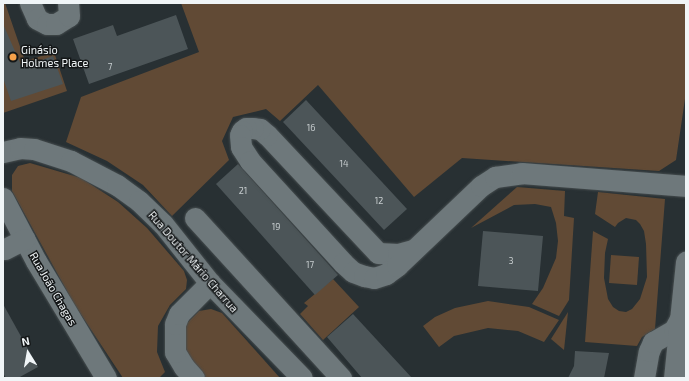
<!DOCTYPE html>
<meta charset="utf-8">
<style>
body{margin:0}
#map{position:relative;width:689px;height:381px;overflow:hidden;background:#283033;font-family:"Exo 2",sans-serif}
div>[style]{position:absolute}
.green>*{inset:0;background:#614a35}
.building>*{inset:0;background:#4c5558}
.roads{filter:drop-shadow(0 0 1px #464d4f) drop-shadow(0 0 1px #464d4f)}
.minor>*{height:21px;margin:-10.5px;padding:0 10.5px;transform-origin:10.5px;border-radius:10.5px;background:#6e787b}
.dots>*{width:11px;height:11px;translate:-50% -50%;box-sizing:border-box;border:2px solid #141718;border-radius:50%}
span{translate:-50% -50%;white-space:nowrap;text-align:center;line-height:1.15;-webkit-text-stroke:3px #141718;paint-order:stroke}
.number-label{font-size:9px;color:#c7cdcf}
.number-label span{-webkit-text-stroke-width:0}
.poi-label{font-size:11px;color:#f0f5f7}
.left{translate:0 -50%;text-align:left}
.street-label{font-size:11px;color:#f0f5f7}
.frame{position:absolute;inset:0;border:4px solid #f0f5f7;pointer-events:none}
.north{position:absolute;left:8px;top:333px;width:40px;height:40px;-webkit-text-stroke:3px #141718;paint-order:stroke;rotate:349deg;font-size:11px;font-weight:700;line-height:16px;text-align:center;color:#f0f5f7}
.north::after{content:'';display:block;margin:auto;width:14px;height:18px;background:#f0f5f7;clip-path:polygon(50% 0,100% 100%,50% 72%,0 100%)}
</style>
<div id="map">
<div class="green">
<i style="clip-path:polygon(3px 3px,5px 3px,25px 61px,54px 52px,67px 91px,3px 113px)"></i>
<i style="clip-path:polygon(181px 3px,686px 3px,686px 92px,676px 160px,659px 171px,462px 158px,414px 197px,318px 85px,280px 121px,266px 109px,233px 117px,222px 141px,229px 160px,172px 216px,143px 185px,107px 161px,66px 142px,81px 97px,199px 52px)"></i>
<i style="clip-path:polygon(30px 163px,81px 178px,118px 202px,147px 228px,184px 271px,187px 280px,186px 289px,170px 305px,158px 326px,157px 352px,165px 372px,159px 378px,123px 378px,74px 304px,12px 191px,12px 175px,18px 166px)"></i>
<i style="clip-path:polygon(517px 187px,565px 191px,564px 216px,574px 218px,569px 300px,559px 316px,532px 304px,543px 288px,556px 258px,558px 241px,556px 223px,551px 207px,535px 204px,514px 205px,471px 228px)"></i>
<i style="clip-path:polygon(598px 192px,665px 199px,655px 329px,642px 337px,637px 346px,585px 342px,593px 231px,608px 239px,605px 253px,604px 278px,608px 299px,613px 307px,619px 311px,626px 312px,632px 309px,640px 299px,647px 277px,646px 244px,644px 231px,640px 224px,636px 220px,626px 218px,618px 223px,615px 227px,595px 214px)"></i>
<i style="clip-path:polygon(611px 255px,639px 257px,637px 285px,609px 283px)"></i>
<i style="clip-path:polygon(333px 279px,359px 307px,323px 340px,300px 314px,308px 306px,304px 303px)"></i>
<i style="clip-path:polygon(488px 301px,529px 307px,559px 320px,544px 342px,518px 331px,488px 328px,454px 336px,439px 347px,423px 326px,435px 317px,455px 308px)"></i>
<i style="clip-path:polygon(211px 309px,222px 313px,280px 378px,206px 378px,185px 355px,182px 332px,188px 322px,199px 311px)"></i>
<i style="clip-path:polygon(568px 312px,564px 350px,551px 339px)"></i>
</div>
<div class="building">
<i style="clip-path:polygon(176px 15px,188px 49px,89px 84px,73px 39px,113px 25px,117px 36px)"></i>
<i style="clip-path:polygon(3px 24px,22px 67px,53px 56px,63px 84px,11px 101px,3px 78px)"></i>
<i style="clip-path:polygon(306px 100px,407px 209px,384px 230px,283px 122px)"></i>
<i style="clip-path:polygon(238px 164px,338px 275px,315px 295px,216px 184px)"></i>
<i style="clip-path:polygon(483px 231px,543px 236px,538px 291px,478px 286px)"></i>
<i style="clip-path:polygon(3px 304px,38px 367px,18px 378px,6px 378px,3px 373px)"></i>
<i style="clip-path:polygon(353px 314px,412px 378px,362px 378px,327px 337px)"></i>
<i style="clip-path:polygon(575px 351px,609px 353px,604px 378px,568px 378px,574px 366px)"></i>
</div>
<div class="roads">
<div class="minor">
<i style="left:30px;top:3px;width:17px;rotate:66deg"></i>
<i style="left:37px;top:19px;width:11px;rotate:27deg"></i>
<i style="left:47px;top:24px;width:9px"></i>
<i style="left:56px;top:24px;width:15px;rotate:-32deg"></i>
<i style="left:69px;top:16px;width:13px;rotate:-94deg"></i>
<i style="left:3px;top:152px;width:17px;rotate:-13deg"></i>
<i style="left:20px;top:148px;width:14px;rotate:4deg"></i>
<i style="left:34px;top:149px;width:39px;rotate:18deg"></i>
<i style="left:71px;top:161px;width:52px;rotate:27.6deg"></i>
<i style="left:117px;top:185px;width:27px;rotate:36deg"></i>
<i style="left:139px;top:201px;width:33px;rotate:44deg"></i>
<i style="left:163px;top:224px;width:75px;rotate:51.5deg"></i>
<i style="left:210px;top:283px;width:132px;rotate:45.9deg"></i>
<i style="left:3px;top:198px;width:71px;rotate:62.4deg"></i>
<i style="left:36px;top:261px;width:136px;rotate:59.1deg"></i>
<i style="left:195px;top:218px;width:217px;rotate:47.6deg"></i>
<i style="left:5px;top:249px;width:22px;rotate:-27deg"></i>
<i style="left:413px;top:250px;width:16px;rotate:165deg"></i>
<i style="left:398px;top:254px;width:20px;rotate:-177deg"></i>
<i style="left:378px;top:253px;width:162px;rotate:-133.2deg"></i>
<i style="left:267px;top:135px;width:9px;rotate:-139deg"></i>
<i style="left:260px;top:129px;width:7px;rotate:-172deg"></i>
<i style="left:253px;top:128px;width:7px;rotate:180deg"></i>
<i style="left:246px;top:128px;width:5px;rotate:143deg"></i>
<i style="left:242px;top:131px;width:4px;rotate:117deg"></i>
<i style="left:240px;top:135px;width:12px;rotate:85deg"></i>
<i style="left:241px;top:147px;width:17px;rotate:57deg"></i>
<i style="left:250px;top:161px;width:138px;rotate:47.6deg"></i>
<i style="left:343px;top:263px;width:13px;rotate:42deg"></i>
<i style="left:353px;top:272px;width:12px;rotate:20deg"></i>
<i style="left:364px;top:276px;width:10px;rotate:11deg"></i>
<i style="left:374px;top:278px;width:13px;rotate:-18deg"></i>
<i style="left:386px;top:274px;width:14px;rotate:-36deg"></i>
<i style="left:397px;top:266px;width:116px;rotate:-43.6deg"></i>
<i style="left:481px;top:186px;width:17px;rotate:-33deg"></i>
<i style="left:495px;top:177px;width:27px;rotate:-8deg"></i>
<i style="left:522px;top:173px;width:165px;rotate:4.5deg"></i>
<i style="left:194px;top:378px;width:15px;rotate:-132deg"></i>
<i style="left:184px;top:367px;width:17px;rotate:-121deg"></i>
<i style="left:175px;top:352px;width:28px;rotate:-90deg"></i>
<i style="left:175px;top:324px;width:11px;rotate:-68deg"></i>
<i style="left:179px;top:314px;width:44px;rotate:-45deg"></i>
<i style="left:644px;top:378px;width:27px;rotate:-80deg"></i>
<i style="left:649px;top:351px;width:10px;rotate:-66deg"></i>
<i style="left:653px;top:342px;width:24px;rotate:-30deg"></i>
<i style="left:674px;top:330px;width:17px;rotate:-62deg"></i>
<i style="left:674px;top:378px;width:117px;rotate:-84.1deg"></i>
</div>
</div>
<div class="dots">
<i style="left:13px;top:57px;background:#f7a14a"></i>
</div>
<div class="number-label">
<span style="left:110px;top:67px">7</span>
<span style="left:311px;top:128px">16</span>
<span style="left:344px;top:164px">14</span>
<span style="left:243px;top:191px">21</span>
<span style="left:379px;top:201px">12</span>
<span style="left:276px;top:227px">19</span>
<span style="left:511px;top:261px">3</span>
<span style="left:310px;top:265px">17</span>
</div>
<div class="poi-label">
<span class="left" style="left:21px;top:57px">Ginásio<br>Holmes Place</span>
</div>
<div class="street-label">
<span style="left:193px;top:262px;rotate:49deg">Rua Doutor Mário Charrua</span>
<span style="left:53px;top:289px;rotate:60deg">Rua João Chagas</span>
</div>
<div class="frame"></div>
<div class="north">N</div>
</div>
